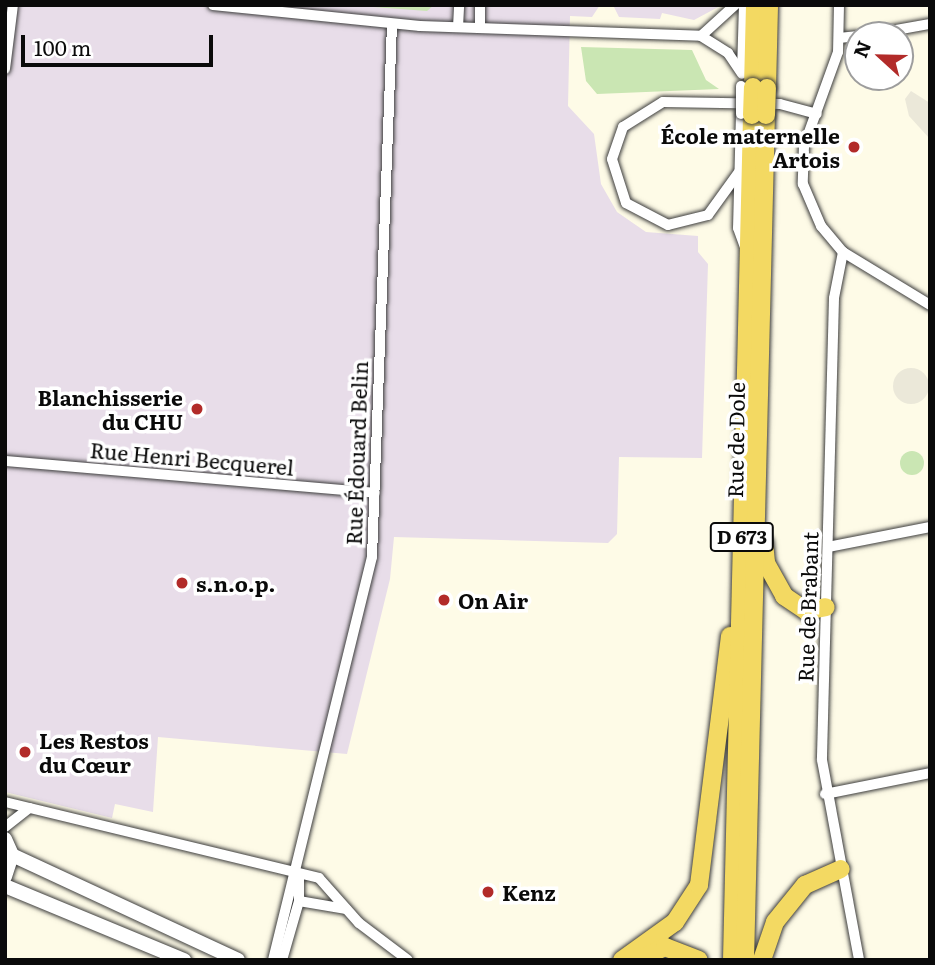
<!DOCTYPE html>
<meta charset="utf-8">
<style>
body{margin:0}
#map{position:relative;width:935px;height:965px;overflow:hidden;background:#fefbe7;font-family:Literata,serif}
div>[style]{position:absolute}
.industrial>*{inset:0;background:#e8dde9}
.green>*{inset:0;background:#cae6b3}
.round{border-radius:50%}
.plaza>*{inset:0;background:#ebe8d9}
.roads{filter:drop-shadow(0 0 2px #3d3d3d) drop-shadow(0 0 2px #3d3d3d)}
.minor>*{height:10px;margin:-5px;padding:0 5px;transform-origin:5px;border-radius:5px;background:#fff}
.tertiary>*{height:14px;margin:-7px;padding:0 7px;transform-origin:7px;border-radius:7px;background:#fff}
.primary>*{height:18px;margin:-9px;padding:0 9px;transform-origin:9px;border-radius:9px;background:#f3d962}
.bridges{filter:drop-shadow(0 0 2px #3d3d3d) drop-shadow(0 0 2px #3d3d3d)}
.minor-bridge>*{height:10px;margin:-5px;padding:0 5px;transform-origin:5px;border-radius:5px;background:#fff}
.primary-bridge>*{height:18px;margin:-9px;padding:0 9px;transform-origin:9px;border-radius:9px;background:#f3d962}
.dots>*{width:19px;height:19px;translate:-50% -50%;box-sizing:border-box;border:4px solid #fff;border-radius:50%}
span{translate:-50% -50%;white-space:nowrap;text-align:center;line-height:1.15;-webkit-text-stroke:7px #fff;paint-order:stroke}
.shield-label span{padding:2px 5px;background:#fff;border:2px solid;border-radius:5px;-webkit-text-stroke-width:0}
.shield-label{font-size:19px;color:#0a0a0a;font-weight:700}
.poi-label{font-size:21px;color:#0a0a0a;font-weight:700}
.right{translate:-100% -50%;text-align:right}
.left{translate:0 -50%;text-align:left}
.street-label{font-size:21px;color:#0a0a0a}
.frame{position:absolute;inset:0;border:7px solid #0a0a0a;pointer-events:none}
.north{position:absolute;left:844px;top:21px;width:70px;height:70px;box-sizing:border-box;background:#fff;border:2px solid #9d9d9d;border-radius:50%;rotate:292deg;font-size:19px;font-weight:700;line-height:28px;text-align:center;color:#0a0a0a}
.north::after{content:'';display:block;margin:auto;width:24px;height:32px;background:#b22b29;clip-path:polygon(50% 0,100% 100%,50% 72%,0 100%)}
.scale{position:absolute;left:21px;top:35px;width:192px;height:32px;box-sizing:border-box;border:4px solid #0a0a0a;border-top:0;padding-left:9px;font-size:21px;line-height:24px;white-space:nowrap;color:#0a0a0a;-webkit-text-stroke:5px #fff;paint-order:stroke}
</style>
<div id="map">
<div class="industrial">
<i style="clip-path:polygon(5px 5px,600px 5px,592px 17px,570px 16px,568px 106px,594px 134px,601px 184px,617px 212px,646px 232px,698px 236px,698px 252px,708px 264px,702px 458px,619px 457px,617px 534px,608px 543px,394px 537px,390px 579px,347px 754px,158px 737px,153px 812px,115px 804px,112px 818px,5px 792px)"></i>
<i style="clip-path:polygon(613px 5px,722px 5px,694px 20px,662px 13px,660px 19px,619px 17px)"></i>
</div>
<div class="green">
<i style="clip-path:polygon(347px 5px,434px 5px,427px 11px)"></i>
<i style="clip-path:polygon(581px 47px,692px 50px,706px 80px,719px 89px,597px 94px,586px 81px)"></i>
<i class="round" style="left:900px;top:451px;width:24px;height:24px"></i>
</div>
<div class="plaza">
<i style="clip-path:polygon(911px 91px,930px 103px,930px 139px,909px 116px,905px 99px)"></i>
<i class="round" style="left:893px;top:368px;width:36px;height:36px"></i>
</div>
<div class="roads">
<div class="minor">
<i style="left:213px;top:5px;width:208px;rotate:5.8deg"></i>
<i style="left:420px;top:26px;width:281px;rotate:2deg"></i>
<i style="left:701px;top:36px;width:32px;rotate:32deg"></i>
<i style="left:728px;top:53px;width:25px;rotate:56deg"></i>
<i style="left:839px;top:5px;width:47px;rotate:91.2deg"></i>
<i style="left:838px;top:52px;width:100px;rotate:109.9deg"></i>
<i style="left:804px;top:146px;width:38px;rotate:92deg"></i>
<i style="left:803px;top:184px;width:46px;rotate:66.8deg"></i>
<i style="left:821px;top:226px;width:34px;rotate:50deg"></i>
<i style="left:843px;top:252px;width:102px;rotate:31.3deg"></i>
<i style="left:458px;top:27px;width:22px;rotate:-87deg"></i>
<i style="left:480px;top:27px;width:22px;rotate:-90deg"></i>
<i style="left:868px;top:35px;width:63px;rotate:-10.1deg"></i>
<i style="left:701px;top:36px;width:46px;rotate:-42.4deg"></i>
<i style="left:839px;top:38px;width:19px;rotate:-6deg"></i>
<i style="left:5px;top:69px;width:64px;rotate:-82.9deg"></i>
<i style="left:742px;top:72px;width:67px;rotate:-88.3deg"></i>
<i style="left:741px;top:114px;width:114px;rotate:91.5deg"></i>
<i style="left:738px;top:228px;width:20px;rotate:70deg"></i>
<i style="left:739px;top:172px;width:53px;rotate:125.8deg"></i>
<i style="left:708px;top:215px;width:41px;rotate:166deg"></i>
<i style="left:668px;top:225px;width:47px;rotate:-152.4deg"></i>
<i style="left:626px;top:203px;width:46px;rotate:-107.7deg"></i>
<i style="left:612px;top:159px;width:34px;rotate:-71deg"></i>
<i style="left:623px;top:127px;width:47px;rotate:-32deg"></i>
<i style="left:663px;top:102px;width:117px;rotate:1deg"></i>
<i style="left:780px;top:104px;width:38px;rotate:15deg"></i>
<i style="left:843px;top:252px;width:47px;rotate:101.1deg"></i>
<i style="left:834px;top:298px;width:462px;rotate:91.5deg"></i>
<i style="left:822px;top:760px;width:203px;rotate:79.5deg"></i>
<i style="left:5px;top:461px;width:371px;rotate:4.9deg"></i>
<i style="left:828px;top:547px;width:104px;rotate:-11.1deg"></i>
<i style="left:825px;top:794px;width:107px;rotate:-11.3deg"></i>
<i style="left:5px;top:802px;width:323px;rotate:13.6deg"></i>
<i style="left:319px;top:878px;width:60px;rotate:48.4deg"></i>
<i style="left:359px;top:923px;width:61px;rotate:37.1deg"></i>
<i style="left:5px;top:827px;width:31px;rotate:-38deg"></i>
<i style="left:299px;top:901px;width:48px;rotate:9.7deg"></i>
<i style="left:273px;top:960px;width:415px;rotate:-76.2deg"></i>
<i style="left:372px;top:557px;width:533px;rotate:-87.85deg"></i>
<i style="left:282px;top:960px;width:61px;rotate:-73.9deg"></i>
<i style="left:299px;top:901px;width:26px;rotate:-90deg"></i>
</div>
<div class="tertiary">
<i style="left:5px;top:839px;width:17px;rotate:66deg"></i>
<i style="left:12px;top:855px;width:23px;rotate:108deg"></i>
<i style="left:12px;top:855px;width:249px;rotate:24.9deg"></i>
<i style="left:5px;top:886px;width:194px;rotate:22.5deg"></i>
</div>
<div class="primary">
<i style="left:753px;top:87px;width:82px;rotate:-88.6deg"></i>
<i style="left:767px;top:88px;width:83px;rotate:-88.6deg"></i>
<i style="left:764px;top:543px;width:20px;rotate:84deg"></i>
<i style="left:766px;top:563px;width:38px;rotate:61deg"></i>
<i style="left:784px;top:596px;width:27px;rotate:34deg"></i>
<i style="left:806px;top:611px;width:20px;rotate:-11deg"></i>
<i style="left:622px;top:960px;width:65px;rotate:-35.6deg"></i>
<i style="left:675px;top:922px;width:44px;rotate:-57deg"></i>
<i style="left:699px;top:885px;width:251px;rotate:-82.9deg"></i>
<i style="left:638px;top:960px;width:30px;rotate:-26deg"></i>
<i style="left:665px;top:947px;width:36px;rotate:21deg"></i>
<i style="left:732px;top:960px;width:845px;rotate:-88.64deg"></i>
<i style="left:745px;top:960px;width:845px;rotate:-88.58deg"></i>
<i style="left:762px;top:960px;width:40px;rotate:-71.1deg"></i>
<i style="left:775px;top:922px;width:48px;rotate:-51deg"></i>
<i style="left:805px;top:885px;width:39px;rotate:-24deg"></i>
</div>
</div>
<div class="bridges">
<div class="minor-bridge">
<i style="left:741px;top:114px;width:28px;rotate:-90deg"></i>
</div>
<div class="primary-bridge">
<i style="left:752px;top:115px;width:28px;rotate:-88deg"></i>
<i style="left:766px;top:115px;width:27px;rotate:-88deg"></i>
</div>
</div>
<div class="dots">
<i style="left:854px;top:147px;background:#b22b29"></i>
<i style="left:197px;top:409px;background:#b22b29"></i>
<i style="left:182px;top:583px;background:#b22b29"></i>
<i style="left:444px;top:600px;background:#b22b29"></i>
<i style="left:25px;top:752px;background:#b22b29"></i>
<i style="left:488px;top:892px;background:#b22b29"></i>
</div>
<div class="shield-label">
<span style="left:742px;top:537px">D 673</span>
</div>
<div class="poi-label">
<span class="right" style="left:840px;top:147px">École maternelle<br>Artois</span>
<span class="right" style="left:183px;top:409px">Blanchisserie<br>du CHU</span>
<span class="left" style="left:196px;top:583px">s.n.o.p.</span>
<span class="left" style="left:458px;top:600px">On Air</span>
<span class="left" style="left:39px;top:752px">Les Restos<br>du Cœur</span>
<span class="left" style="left:502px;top:892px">Kenz</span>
</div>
<div class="street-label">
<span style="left:735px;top:440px;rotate:-89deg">Rue de Dole</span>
<span style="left:356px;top:453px;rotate:-88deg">Rue Édouard Belin</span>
<span style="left:192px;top:458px;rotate:5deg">Rue Henri Becquerel</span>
<span style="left:807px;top:607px;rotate:-88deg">Rue de Brabant</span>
</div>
<div class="frame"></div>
<div class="north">N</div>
<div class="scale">100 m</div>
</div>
